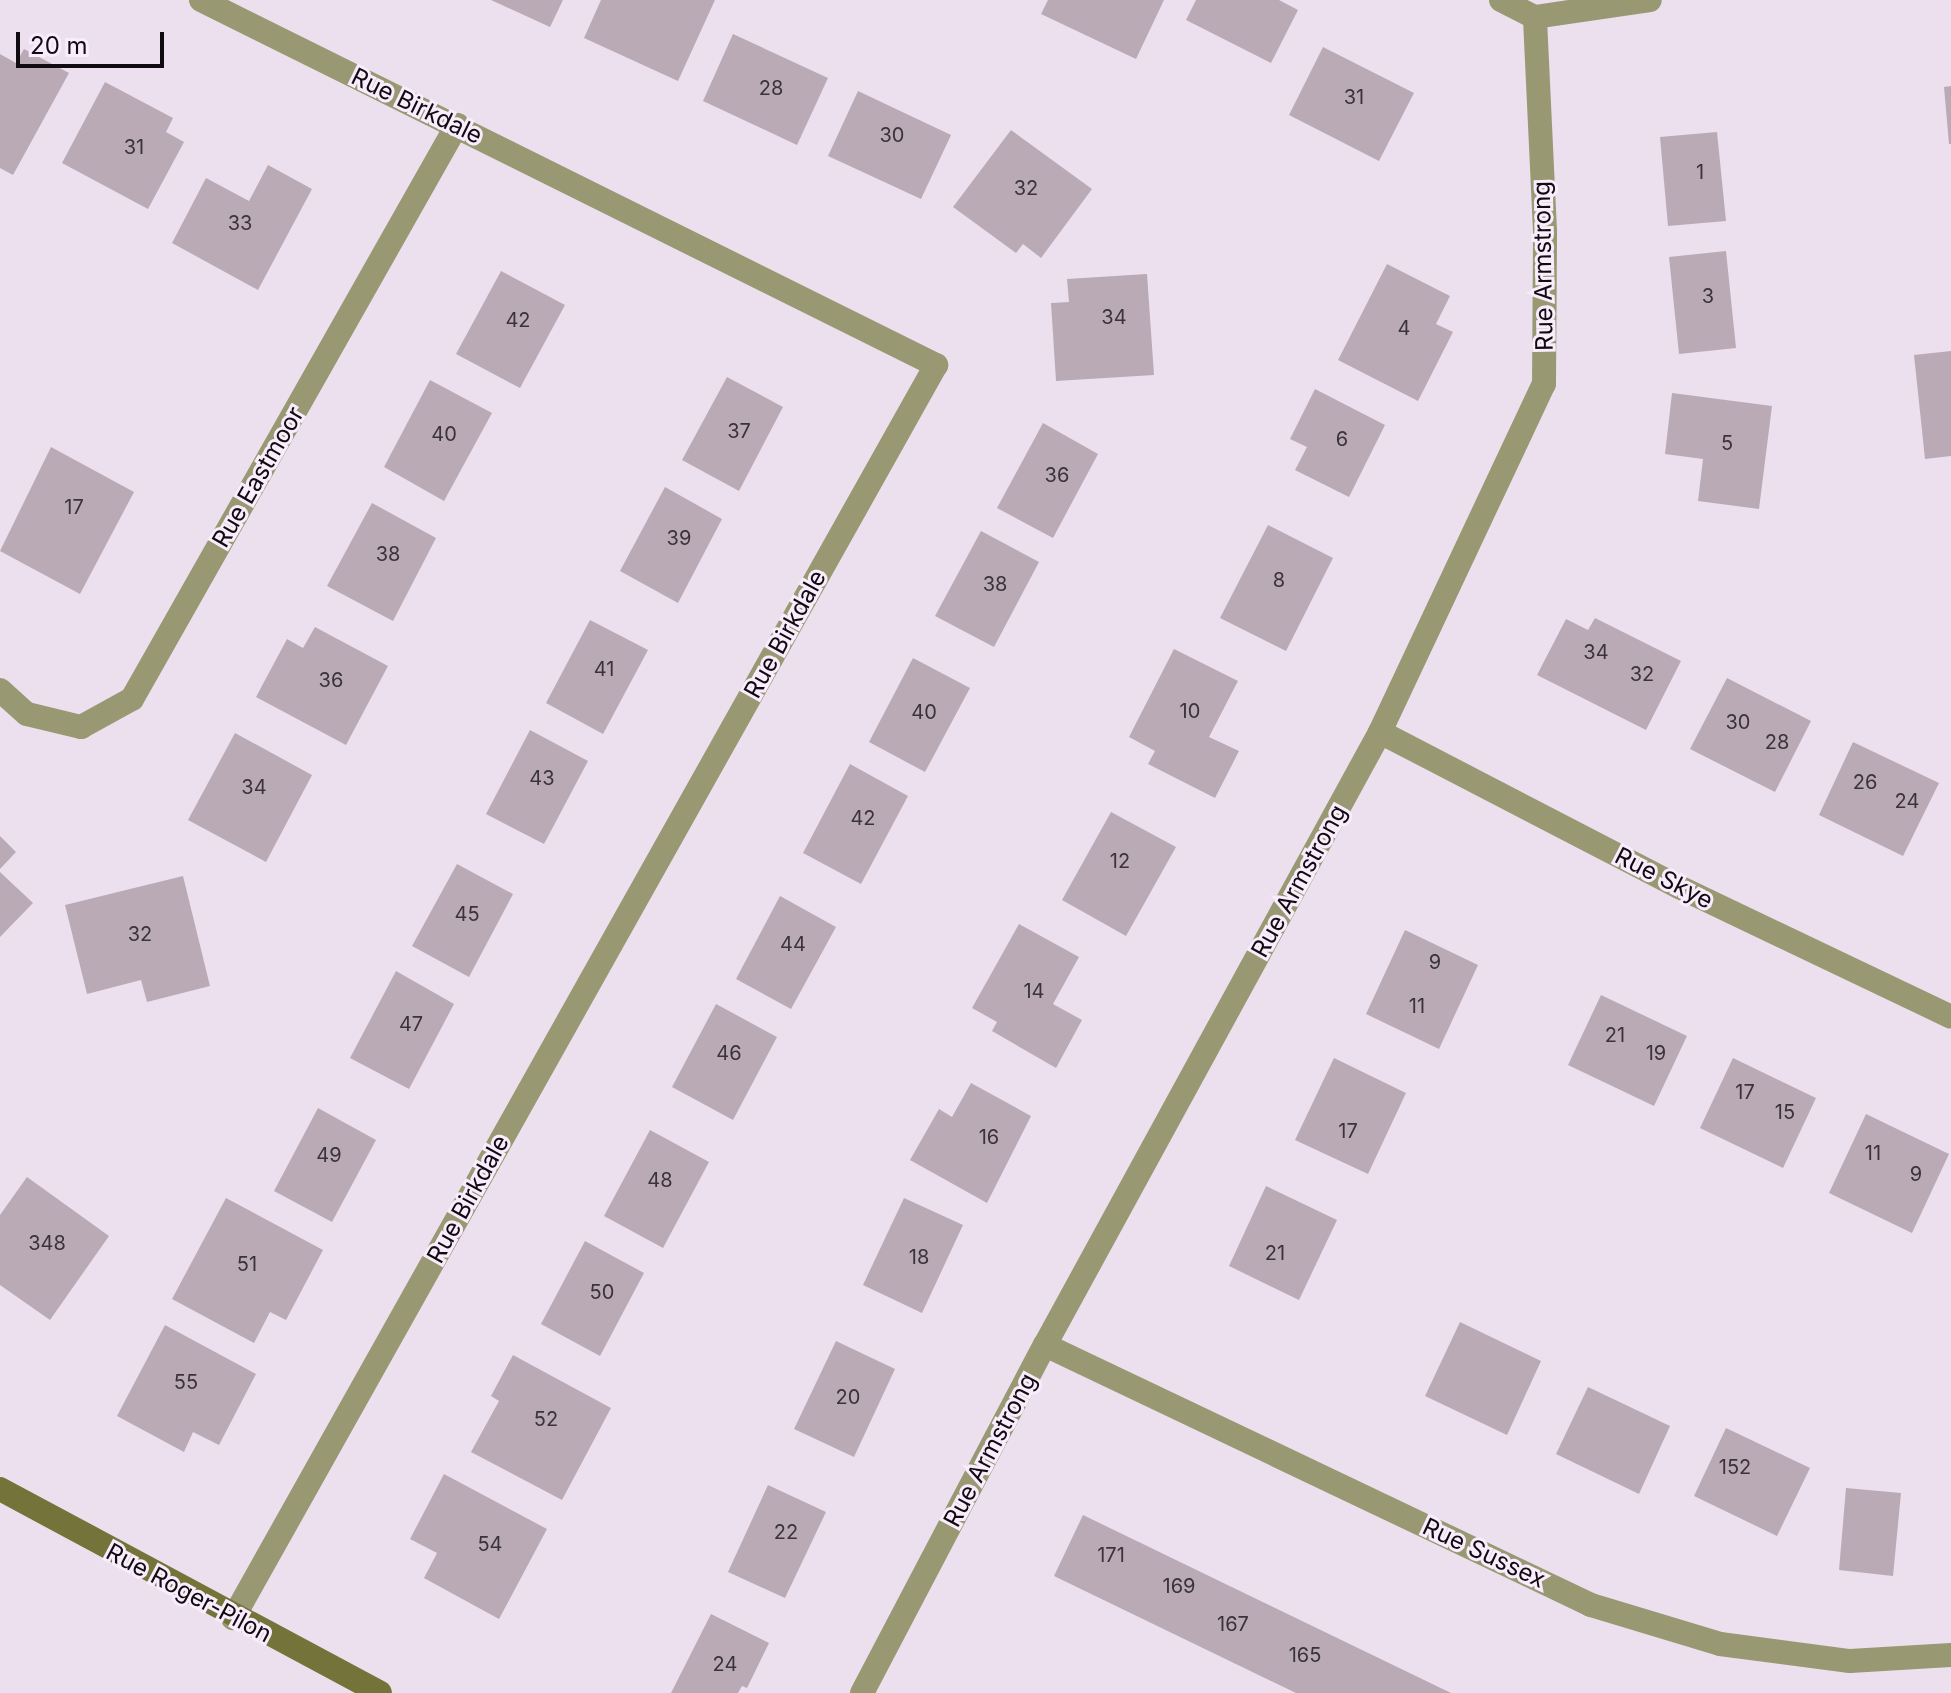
<!DOCTYPE html>
<style>
body{margin:0}
#map{position:relative;width:1951px;height:1693px;overflow:hidden;background:#ece0ef;font-family:Inter,sans-serif}
div>[style]{position:absolute}
.building>*{inset:0;background:#baaab6}
.street>*{height:24px;margin:-12px;padding:0 12px;transform-origin:12px;border-radius:12px;background:#989973}
.secondary>*{height:24px;margin:-12px;padding:0 12px;transform-origin:12px;border-radius:12px;background:#74743a}
span{translate:-50% -50%;white-space:nowrap;text-align:center;line-height:1.15;-webkit-text-stroke:6px #f9edfd;paint-order:stroke}
.number-label{font-size:20px;color:#3a333a}
.number-label span{-webkit-text-stroke-width:0}
.street-label{font-size:24px;color:#0f0b10}
.scale{position:absolute;left:16px;top:32px;width:148px;height:36px;box-sizing:border-box;border:4px solid #0f0b10;border-top:0;padding-left:10px;font-size:24px;line-height:28px;white-space:nowrap;color:#0f0b10;-webkit-text-stroke:6px #f9edfd;paint-order:stroke}
</style>
<div id="map">
<div class="building">
<i style="clip-path:polygon(491px 0,563px 0,550px 27px)"></i>
<i style="clip-path:polygon(601px 0,715px 0,678px 81px,584px 38px)"></i>
<i style="clip-path:polygon(1048px 0,1164px 0,1136px 59px,1041px 14px)"></i>
<i style="clip-path:polygon(1196px 0,1279px 0,1298px 10px,1271px 63px,1186px 20px)"></i>
<i style="clip-path:polygon(733px 34px,828px 78px,797px 145px,703px 101px)"></i>
<i style="clip-path:polygon(1323px 47px,1414px 93px,1379px 161px,1289px 115px)"></i>
<i style="clip-path:polygon(24px 49px,69px 73px,13px 175px,0 168px,0 54px,16px 63px)"></i>
<i style="clip-path:polygon(105px 82px,173px 118px,166px 132px,184px 142px,148px 209px,62px 163px)"></i>
<i style="clip-path:polygon(1951px 86px,1951px 144px,1949px 144px,1944px 87px)"></i>
<i style="clip-path:polygon(858px 91px,951px 135px,921px 199px,828px 156px)"></i>
<i style="clip-path:polygon(1011px 130px,1092px 189px,1041px 258px,1023px 244px,1016px 253px,953px 207px)"></i>
<i style="clip-path:polygon(1717px 132px,1726px 221px,1668px 226px,1660px 137px)"></i>
<i style="clip-path:polygon(268px 165px,312px 189px,258px 290px,172px 243px,206px 178px,249px 201px)"></i>
<i style="clip-path:polygon(1726px 251px,1736px 348px,1679px 354px,1669px 257px)"></i>
<i style="clip-path:polygon(1387px 264px,1450px 296px,1436px 324px,1453px 332px,1418px 401px,1338px 360px)"></i>
<i style="clip-path:polygon(501px 271px,565px 305px,520px 388px,456px 354px)"></i>
<i style="clip-path:polygon(1147px 274px,1154px 375px,1056px 381px,1051px 303px,1069px 302px,1067px 279px)"></i>
<i style="clip-path:polygon(1951px 351px,1951px 456px,1925px 459px,1914px 355px)"></i>
<i style="clip-path:polygon(727px 377px,783px 407px,739px 491px,682px 460px)"></i>
<i style="clip-path:polygon(430px 380px,492px 413px,444px 501px,384px 467px)"></i>
<i style="clip-path:polygon(1315px 389px,1385px 425px,1349px 497px,1295px 470px,1307px 447px,1290px 439px)"></i>
<i style="clip-path:polygon(1672px 393px,1772px 406px,1759px 509px,1698px 501px,1703px 459px,1665px 454px)"></i>
<i style="clip-path:polygon(1043px 423px,1098px 454px,1053px 538px,997px 508px)"></i>
<i style="clip-path:polygon(51px 447px,134px 492px,80px 594px,0 551px)"></i>
<i style="clip-path:polygon(665px 487px,722px 519px,678px 603px,620px 571px)"></i>
<i style="clip-path:polygon(372px 503px,436px 538px,393px 621px,327px 586px)"></i>
<i style="clip-path:polygon(1268px 525px,1333px 558px,1286px 651px,1220px 618px)"></i>
<i style="clip-path:polygon(981px 531px,1039px 562px,994px 647px,935px 616px)"></i>
<i style="clip-path:polygon(1595px 618px,1681px 661px,1646px 730px,1537px 675px,1566px 619px,1588px 630px)"></i>
<i style="clip-path:polygon(590px 620px,648px 650px,603px 734px,546px 703px)"></i>
<i style="clip-path:polygon(315px 627px,388px 666px,346px 745px,256px 697px,287px 639px,303px 648px)"></i>
<i style="clip-path:polygon(1174px 649px,1238px 681px,1209px 737px,1239px 751px,1215px 798px,1148px 764px,1155px 751px,1129px 737px)"></i>
<i style="clip-path:polygon(913px 658px,970px 688px,925px 772px,869px 742px)"></i>
<i style="clip-path:polygon(1727px 678px,1811px 721px,1775px 792px,1690px 749px)"></i>
<i style="clip-path:polygon(530px 730px,588px 761px,544px 844px,486px 814px)"></i>
<i style="clip-path:polygon(235px 733px,312px 775px,266px 862px,188px 820px)"></i>
<i style="clip-path:polygon(1853px 742px,1939px 783px,1903px 856px,1819px 815px)"></i>
<i style="clip-path:polygon(850px 764px,908px 796px,861px 884px,803px 853px)"></i>
<i style="clip-path:polygon(1111px 812px,1176px 847px,1126px 936px,1062px 900px)"></i>
<i style="clip-path:polygon(0 836px,16px 852px,0 869px)"></i>
<i style="clip-path:polygon(457px 864px,513px 894px,469px 977px,412px 946px)"></i>
<i style="clip-path:polygon(0 872px,33px 903px,0 937px)"></i>
<i style="clip-path:polygon(183px 876px,210px 986px,147px 1002px,141px 980px,87px 994px,65px 905px)"></i>
<i style="clip-path:polygon(780px 896px,836px 927px,791px 1009px,736px 979px)"></i>
<i style="clip-path:polygon(1019px 924px,1079px 957px,1053px 1004px,1082px 1020px,1056px 1068px,992px 1031px,997px 1022px,972px 1008px)"></i>
<i style="clip-path:polygon(1405px 930px,1478px 965px,1439px 1049px,1366px 1014px)"></i>
<i style="clip-path:polygon(396px 971px,454px 1004px,409px 1089px,350px 1058px)"></i>
<i style="clip-path:polygon(1601px 995px,1687px 1036px,1654px 1106px,1568px 1065px)"></i>
<i style="clip-path:polygon(716px 1004px,777px 1037px,733px 1120px,672px 1087px)"></i>
<i style="clip-path:polygon(1334px 1058px,1406px 1093px,1368px 1174px,1295px 1140px)"></i>
<i style="clip-path:polygon(1733px 1058px,1816px 1098px,1783px 1168px,1700px 1128px)"></i>
<i style="clip-path:polygon(971px 1083px,1031px 1116px,987px 1203px,910px 1160px,939px 1109px,952px 1117px)"></i>
<i style="clip-path:polygon(318px 1108px,376px 1140px,332px 1222px,274px 1191px)"></i>
<i style="clip-path:polygon(1866px 1114px,1949px 1154px,1912px 1233px,1829px 1193px)"></i>
<i style="clip-path:polygon(650px 1130px,709px 1162px,663px 1248px,604px 1216px)"></i>
<i style="clip-path:polygon(27px 1177px,109px 1236px,50px 1320px,0 1285px,0 1215px)"></i>
<i style="clip-path:polygon(1266px 1186px,1337px 1220px,1299px 1300px,1229px 1266px)"></i>
<i style="clip-path:polygon(226px 1198px,323px 1250px,286px 1320px,270px 1312px,254px 1343px,172px 1299px)"></i>
<i style="clip-path:polygon(904px 1198px,963px 1225px,922px 1313px,863px 1285px)"></i>
<i style="clip-path:polygon(585px 1241px,644px 1273px,600px 1356px,541px 1324px)"></i>
<i style="clip-path:polygon(1460px 1322px,1541px 1361px,1507px 1435px,1425px 1396px)"></i>
<i style="clip-path:polygon(165px 1325px,256px 1374px,219px 1445px,193px 1432px,184px 1452px,117px 1416px)"></i>
<i style="clip-path:polygon(836px 1341px,895px 1369px,854px 1457px,794px 1429px)"></i>
<i style="clip-path:polygon(513px 1355px,611px 1408px,562px 1500px,471px 1452px,499px 1401px,491px 1396px)"></i>
<i style="clip-path:polygon(1588px 1387px,1670px 1426px,1639px 1494px,1556px 1454px)"></i>
<i style="clip-path:polygon(1726px 1428px,1810px 1468px,1777px 1536px,1694px 1496px)"></i>
<i style="clip-path:polygon(444px 1474px,547px 1529px,499px 1619px,424px 1578px,437px 1553px,410px 1539px)"></i>
<i style="clip-path:polygon(768px 1485px,826px 1512px,785px 1598px,728px 1572px)"></i>
<i style="clip-path:polygon(1846px 1488px,1901px 1493px,1893px 1576px,1839px 1570px)"></i>
<i style="clip-path:polygon(1083px 1515px,1451px 1693px,1296px 1693px,1054px 1576px)"></i>
<i style="clip-path:polygon(711px 1614px,769px 1643px,747px 1688px,742px 1686px,738px 1693px,671px 1693px)"></i>
</div>
<div class="street">
<i style="left:201px;top:0;width:821px;rotate:26.41deg"></i>
<i style="left:936px;top:365px;width:1437px;rotate:119.29deg"></i>
<i style="left:1501px;top:0;width:38px;rotate:27deg"></i>
<i style="left:1535px;top:17px;width:116px;rotate:-8.4deg"></i>
<i style="left:0;top:690px;width:36px;rotate:42deg"></i>
<i style="left:27px;top:714px;width:56px;rotate:13.5deg"></i>
<i style="left:81px;top:727px;width:58px;rotate:-28.8deg"></i>
<i style="left:132px;top:699px;width:660px;rotate:-60.48deg"></i>
<i style="left:1380px;top:732px;width:337px;rotate:27.4deg"></i>
<i style="left:1679px;top:887px;width:301px;rotate:25.5deg"></i>
<i style="left:1045px;top:1345px;width:605px;rotate:25.46deg"></i>
<i style="left:1591px;top:1605px;width:135px;rotate:16.8deg"></i>
<i style="left:1720px;top:1644px;width:131px;rotate:7.5deg"></i>
<i style="left:1850px;top:1661px;width:101px;rotate:-3.4deg"></i>
<i style="left:862px;top:1693px;width:393px;rotate:-62.3deg"></i>
<i style="left:1045px;top:1345px;width:699px;rotate:-61.34deg"></i>
<i style="left:1380px;top:732px;width:385px;rotate:-64.8deg"></i>
<i style="left:1544px;top:384px;width:153px;rotate:-89.6deg"></i>
<i style="left:1545px;top:231px;width:214px;rotate:-92.7deg"></i>
</div>
<div class="secondary">
<i style="left:0;top:1489px;width:431px;rotate:28.2deg"></i>
</div>
<div class="number-label">
<span style="left:771px;top:88px">28</span>
<span style="left:1354px;top:97px">31</span>
<span style="left:892px;top:135px">30</span>
<span style="left:134px;top:147px">31</span>
<span style="left:1700px;top:172px">1</span>
<span style="left:1026px;top:188px">32</span>
<span style="left:240px;top:223px">33</span>
<span style="left:1708px;top:296px">3</span>
<span style="left:1114px;top:317px">34</span>
<span style="left:518px;top:320px">42</span>
<span style="left:1404px;top:328px">4</span>
<span style="left:739px;top:431px">37</span>
<span style="left:444px;top:434px">40</span>
<span style="left:1342px;top:439px">6</span>
<span style="left:1727px;top:443px">5</span>
<span style="left:1057px;top:475px">36</span>
<span style="left:74px;top:507px">17</span>
<span style="left:679px;top:538px">39</span>
<span style="left:388px;top:554px">38</span>
<span style="left:1279px;top:580px">8</span>
<span style="left:995px;top:584px">38</span>
<span style="left:1596px;top:652px">34</span>
<span style="left:604px;top:669px">41</span>
<span style="left:1642px;top:674px">32</span>
<span style="left:331px;top:680px">36</span>
<span style="left:1190px;top:711px">10</span>
<span style="left:924px;top:712px">40</span>
<span style="left:1738px;top:722px">30</span>
<span style="left:1777px;top:742px">28</span>
<span style="left:542px;top:778px">43</span>
<span style="left:1865px;top:782px">26</span>
<span style="left:254px;top:787px">34</span>
<span style="left:1907px;top:801px">24</span>
<span style="left:863px;top:818px">42</span>
<span style="left:1120px;top:861px">12</span>
<span style="left:467px;top:914px">45</span>
<span style="left:140px;top:934px">32</span>
<span style="left:793px;top:944px">44</span>
<span style="left:1435px;top:962px">9</span>
<span style="left:1034px;top:991px">14</span>
<span style="left:1417px;top:1006px">11</span>
<span style="left:411px;top:1024px">47</span>
<span style="left:1615px;top:1035px">21</span>
<span style="left:729px;top:1053px">46</span>
<span style="left:1656px;top:1053px">19</span>
<span style="left:1745px;top:1092px">17</span>
<span style="left:1785px;top:1112px">15</span>
<span style="left:1348px;top:1131px">17</span>
<span style="left:989px;top:1137px">16</span>
<span style="left:1873px;top:1153px">11</span>
<span style="left:329px;top:1155px">49</span>
<span style="left:1916px;top:1174px">9</span>
<span style="left:660px;top:1180px">48</span>
<span style="left:47px;top:1243px">348</span>
<span style="left:1275px;top:1253px">21</span>
<span style="left:919px;top:1257px">18</span>
<span style="left:247px;top:1264px">51</span>
<span style="left:602px;top:1292px">50</span>
<span style="left:186px;top:1382px">55</span>
<span style="left:848px;top:1397px">20</span>
<span style="left:546px;top:1419px">52</span>
<span style="left:1735px;top:1467px">152</span>
<span style="left:786px;top:1532px">22</span>
<span style="left:490px;top:1544px">54</span>
<span style="left:1111px;top:1555px">171</span>
<span style="left:1179px;top:1586px">169</span>
<span style="left:1233px;top:1624px">167</span>
<span style="left:1305px;top:1655px">165</span>
<span style="left:725px;top:1664px">24</span>
</div>
<div class="street-label">
<span style="left:417px;top:106px;rotate:26deg">Rue Birkdale</span>
<span style="left:1543px;top:266px;rotate:-91deg">Rue Armstrong</span>
<span style="left:258px;top:477px;rotate:-60deg">Rue Eastmoor</span>
<span style="left:785px;top:634px;rotate:-61deg">Rue Birkdale</span>
<span style="left:1664px;top:878px;rotate:27deg">Rue Skye</span>
<span style="left:1299px;top:881px;rotate:-61deg">Rue Armstrong</span>
<span style="left:468px;top:1199px;rotate:-61deg">Rue Birkdale</span>
<span style="left:990px;top:1450px;rotate:-62deg">Rue Armstrong</span>
<span style="left:1484px;top:1553px;rotate:25deg">Rue Sussex</span>
<span style="left:189px;top:1593px;rotate:28deg">Rue Roger-Pilon</span>
</div>
<div class="scale">20 m</div>
</div>
